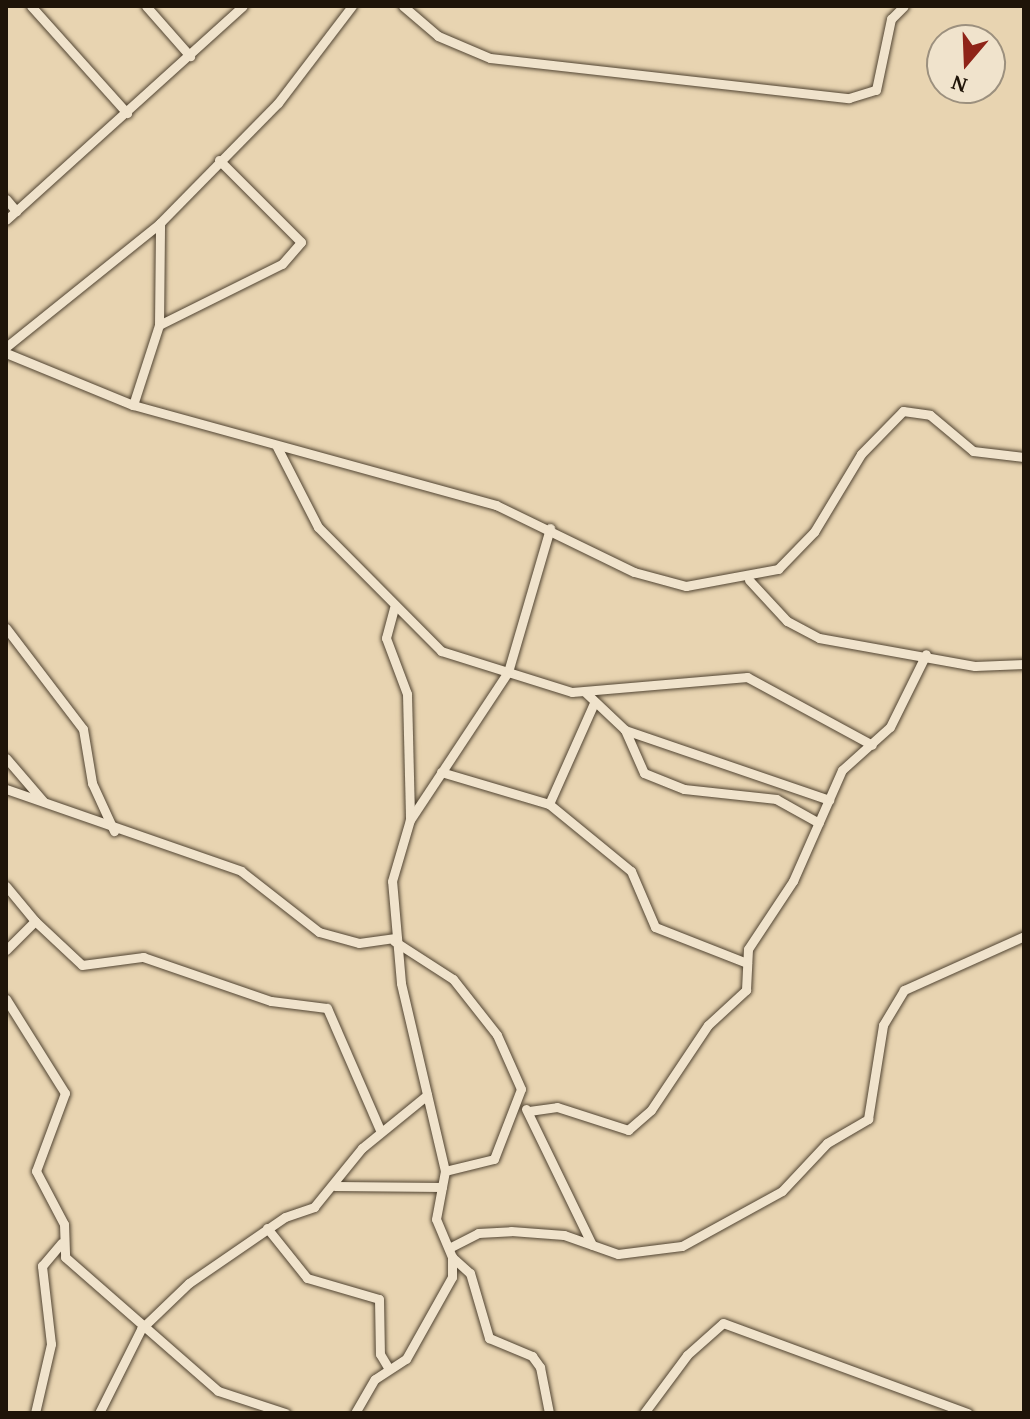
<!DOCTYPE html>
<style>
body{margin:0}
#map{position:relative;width:1030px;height:1419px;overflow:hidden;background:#e8d4b1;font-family:"Gentium Book Plus",serif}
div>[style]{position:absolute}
.roads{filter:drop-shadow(0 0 2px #514432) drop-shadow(0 0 2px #514432)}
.street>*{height:9px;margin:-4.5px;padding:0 4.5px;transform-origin:4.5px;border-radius:4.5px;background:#f0e3cc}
span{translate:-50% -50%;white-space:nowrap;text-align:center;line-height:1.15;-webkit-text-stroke:6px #f0e3cc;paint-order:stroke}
.frame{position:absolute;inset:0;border:8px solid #1f1408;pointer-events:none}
.north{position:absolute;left:926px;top:24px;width:80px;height:80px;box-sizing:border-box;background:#f0e3cc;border:2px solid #9c907e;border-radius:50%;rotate:199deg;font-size:22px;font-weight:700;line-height:32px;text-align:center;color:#1f1408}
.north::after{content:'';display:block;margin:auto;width:28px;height:36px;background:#8f2418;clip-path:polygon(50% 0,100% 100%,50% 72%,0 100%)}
</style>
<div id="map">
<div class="roads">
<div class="street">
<i style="left:31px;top:6px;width:144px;rotate:48.1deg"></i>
<i style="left:146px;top:6px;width:67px;rotate:48.7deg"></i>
<i style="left:403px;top:6px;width:46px;rotate:40.6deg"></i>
<i style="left:438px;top:36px;width:56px;rotate:22.9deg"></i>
<i style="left:490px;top:58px;width:361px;rotate:6.4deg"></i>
<i style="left:849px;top:98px;width:28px;rotate:-17deg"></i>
<i style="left:876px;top:90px;width:73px;rotate:-78.1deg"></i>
<i style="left:891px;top:19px;width:18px;rotate:-45deg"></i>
<i style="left:6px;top:199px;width:16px;rotate:50deg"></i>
<i style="left:6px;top:220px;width:319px;rotate:-42.1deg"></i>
<i style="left:159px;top:325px;width:102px;rotate:-89.4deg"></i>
<i style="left:6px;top:347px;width:198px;rotate:-38.8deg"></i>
<i style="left:160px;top:223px;width:168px;rotate:-45.5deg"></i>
<i style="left:278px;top:103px;width:122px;rotate:-52.7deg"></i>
<i style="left:6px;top:353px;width:137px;rotate:22.3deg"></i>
<i style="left:133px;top:405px;width:377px;rotate:15.4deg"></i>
<i style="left:496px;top:505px;width:153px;rotate:25.9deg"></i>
<i style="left:634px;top:572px;width:54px;rotate:15.1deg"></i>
<i style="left:686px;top:586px;width:94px;rotate:-10.5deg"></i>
<i style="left:778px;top:569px;width:52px;rotate:-45.8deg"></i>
<i style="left:814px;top:532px;width:91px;rotate:-58.9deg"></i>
<i style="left:861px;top:454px;width:60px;rotate:-45.7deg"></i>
<i style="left:903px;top:411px;width:27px;rotate:8deg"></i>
<i style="left:930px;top:415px;width:56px;rotate:39.9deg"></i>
<i style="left:973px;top:451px;width:51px;rotate:6.7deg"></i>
<i style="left:133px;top:405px;width:84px;rotate:-72deg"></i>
<i style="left:159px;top:325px;width:137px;rotate:-26.4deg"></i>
<i style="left:282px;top:264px;width:29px;rotate:-49deg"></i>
<i style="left:301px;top:242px;width:116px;rotate:-135deg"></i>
<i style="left:276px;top:445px;width:92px;rotate:62.9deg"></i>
<i style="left:318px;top:527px;width:175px;rotate:45.2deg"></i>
<i style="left:441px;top:651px;width:137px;rotate:17.4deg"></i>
<i style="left:572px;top:692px;width:176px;rotate:-4.9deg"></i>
<i style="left:747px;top:677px;width:142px;rotate:28.5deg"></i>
<i style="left:749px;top:580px;width:56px;rotate:47.2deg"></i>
<i style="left:787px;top:621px;width:36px;rotate:28deg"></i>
<i style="left:819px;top:638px;width:158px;rotate:10.2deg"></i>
<i style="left:975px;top:666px;width:49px;rotate:-2.3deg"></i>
<i style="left:394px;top:608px;width:31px;rotate:105deg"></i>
<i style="left:386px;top:638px;width:60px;rotate:69.4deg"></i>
<i style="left:407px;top:694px;width:124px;rotate:88.6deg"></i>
<i style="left:6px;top:628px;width:127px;rotate:52.7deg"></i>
<i style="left:83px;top:729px;width:55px;rotate:80.5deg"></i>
<i style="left:92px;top:783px;width:53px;rotate:65.4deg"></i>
<i style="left:585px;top:692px;width:55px;rotate:43.5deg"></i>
<i style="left:625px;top:730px;width:47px;rotate:66.2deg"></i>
<i style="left:644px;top:773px;width:43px;rotate:21.8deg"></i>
<i style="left:684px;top:789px;width:93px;rotate:6.2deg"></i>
<i style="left:776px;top:799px;width:49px;rotate:29.2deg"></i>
<i style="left:625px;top:730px;width:216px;rotate:18.9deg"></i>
<i style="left:6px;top:758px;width:57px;rotate:49.3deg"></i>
<i style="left:441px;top:772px;width:113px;rotate:16.5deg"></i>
<i style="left:549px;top:804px;width:106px;rotate:39.3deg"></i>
<i style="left:631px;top:871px;width:61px;rotate:66.8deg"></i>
<i style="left:655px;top:927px;width:99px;rotate:21.4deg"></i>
<i style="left:6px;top:789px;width:249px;rotate:19.2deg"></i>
<i style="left:241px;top:871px;width:99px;rotate:38deg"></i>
<i style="left:319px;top:932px;width:41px;rotate:15.4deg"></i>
<i style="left:359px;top:943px;width:35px;rotate:-8deg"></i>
<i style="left:549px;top:804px;width:111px;rotate:-66deg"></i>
<i style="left:6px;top:886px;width:45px;rotate:50.4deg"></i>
<i style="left:35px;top:921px;width:41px;rotate:135deg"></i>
<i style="left:35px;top:921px;width:64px;rotate:43.1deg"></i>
<i style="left:82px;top:965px;width:62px;rotate:-7.5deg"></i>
<i style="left:143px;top:957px;width:135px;rotate:19deg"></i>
<i style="left:271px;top:1001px;width:56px;rotate:7.1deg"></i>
<i style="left:327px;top:1008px;width:133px;rotate:66.5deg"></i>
<i style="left:394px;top:941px;width:70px;rotate:32.8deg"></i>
<i style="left:453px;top:979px;width:71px;rotate:51.8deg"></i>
<i style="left:497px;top:1035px;width:59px;rotate:66deg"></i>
<i style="left:521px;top:1089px;width:75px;rotate:111.1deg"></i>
<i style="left:494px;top:1159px;width:50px;rotate:166.2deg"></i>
<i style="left:6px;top:999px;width:111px;rotate:57.9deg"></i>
<i style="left:65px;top:1093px;width:83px;rotate:110.4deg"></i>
<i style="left:36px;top:1171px;width:60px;rotate:62.2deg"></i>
<i style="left:64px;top:1224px;width:33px;rotate:88deg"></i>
<i style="left:65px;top:1257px;width:203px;rotate:41.2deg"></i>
<i style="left:218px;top:1391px;width:71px;rotate:18.2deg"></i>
<i style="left:526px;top:1109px;width:151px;rotate:64.1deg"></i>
<i style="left:529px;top:1111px;width:28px;rotate:-8deg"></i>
<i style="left:557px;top:1107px;width:75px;rotate:17.9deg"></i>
<i style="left:628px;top:1130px;width:30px;rotate:-41deg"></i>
<i style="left:651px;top:1110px;width:102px;rotate:-56.2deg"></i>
<i style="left:708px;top:1025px;width:52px;rotate:-42.6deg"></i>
<i style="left:746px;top:990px;width:41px;rotate:-87.2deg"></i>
<i style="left:748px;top:949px;width:82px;rotate:-56.5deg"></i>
<i style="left:793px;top:881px;width:121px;rotate:-66.2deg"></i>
<i style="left:842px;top:770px;width:64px;rotate:-41.9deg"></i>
<i style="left:890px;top:727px;width:81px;rotate:-63.7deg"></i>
<i style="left:335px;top:1186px;width:107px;rotate:0.5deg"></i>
<i style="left:267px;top:1228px;width:64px;rotate:51.3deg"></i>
<i style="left:307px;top:1278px;width:75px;rotate:16.3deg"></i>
<i style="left:379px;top:1299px;width:55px;rotate:89deg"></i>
<i style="left:380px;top:1354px;width:17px;rotate:59deg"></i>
<i style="left:449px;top:1248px;width:33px;rotate:-27deg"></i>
<i style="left:478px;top:1233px;width:33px;rotate:-3deg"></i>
<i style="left:511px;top:1231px;width:53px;rotate:4.3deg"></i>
<i style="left:564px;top:1235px;width:57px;rotate:19.4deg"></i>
<i style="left:618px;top:1254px;width:64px;rotate:-7.1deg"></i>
<i style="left:682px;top:1246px;width:114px;rotate:-28.8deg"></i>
<i style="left:782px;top:1191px;width:66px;rotate:-46.8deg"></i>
<i style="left:827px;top:1143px;width:48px;rotate:-30.3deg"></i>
<i style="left:868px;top:1119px;width:95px;rotate:-80.9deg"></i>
<i style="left:883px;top:1025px;width:41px;rotate:-59deg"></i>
<i style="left:904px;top:990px;width:132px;rotate:-24.2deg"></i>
<i style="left:452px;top:1257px;width:24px;rotate:42deg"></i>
<i style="left:470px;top:1273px;width:68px;rotate:73.7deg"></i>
<i style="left:489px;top:1338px;width:47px;rotate:22.7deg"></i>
<i style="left:532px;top:1356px;width:14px;rotate:54deg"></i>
<i style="left:540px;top:1367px;width:47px;rotate:78.9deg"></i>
<i style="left:35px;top:1413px;width:71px;rotate:-76.9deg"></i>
<i style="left:51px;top:1344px;width:79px;rotate:-96.6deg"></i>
<i style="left:42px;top:1266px;width:30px;rotate:-50deg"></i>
<i style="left:99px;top:1413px;width:94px;rotate:-63.4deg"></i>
<i style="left:141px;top:1329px;width:66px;rotate:-43.8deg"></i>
<i style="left:189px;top:1283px;width:116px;rotate:-34.5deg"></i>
<i style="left:285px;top:1217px;width:31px;rotate:-19deg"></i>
<i style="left:314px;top:1207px;width:76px;rotate:-50.9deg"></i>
<i style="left:362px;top:1148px;width:84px;rotate:-39.2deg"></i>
<i style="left:355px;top:1413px;width:39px;rotate:-60deg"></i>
<i style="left:375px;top:1379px;width:37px;rotate:-33deg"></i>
<i style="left:406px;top:1359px;width:94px;rotate:-60.7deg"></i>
<i style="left:452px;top:1277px;width:20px;rotate:-90deg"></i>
<i style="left:452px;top:1257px;width:41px;rotate:-112.8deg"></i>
<i style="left:436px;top:1219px;width:49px;rotate:-79.4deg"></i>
<i style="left:445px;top:1171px;width:193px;rotate:-103.2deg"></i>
<i style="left:401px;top:983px;width:102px;rotate:-95deg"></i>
<i style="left:392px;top:881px;width:64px;rotate:-73.6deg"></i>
<i style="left:410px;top:820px;width:178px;rotate:-56.5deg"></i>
<i style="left:508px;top:672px;width:150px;rotate:-73.7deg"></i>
<i style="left:644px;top:1413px;width:72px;rotate:-53.4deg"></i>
<i style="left:687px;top:1355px;width:48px;rotate:-41.6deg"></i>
<i style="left:723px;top:1323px;width:261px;rotate:20.2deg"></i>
</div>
</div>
<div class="frame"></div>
<div class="north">N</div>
</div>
